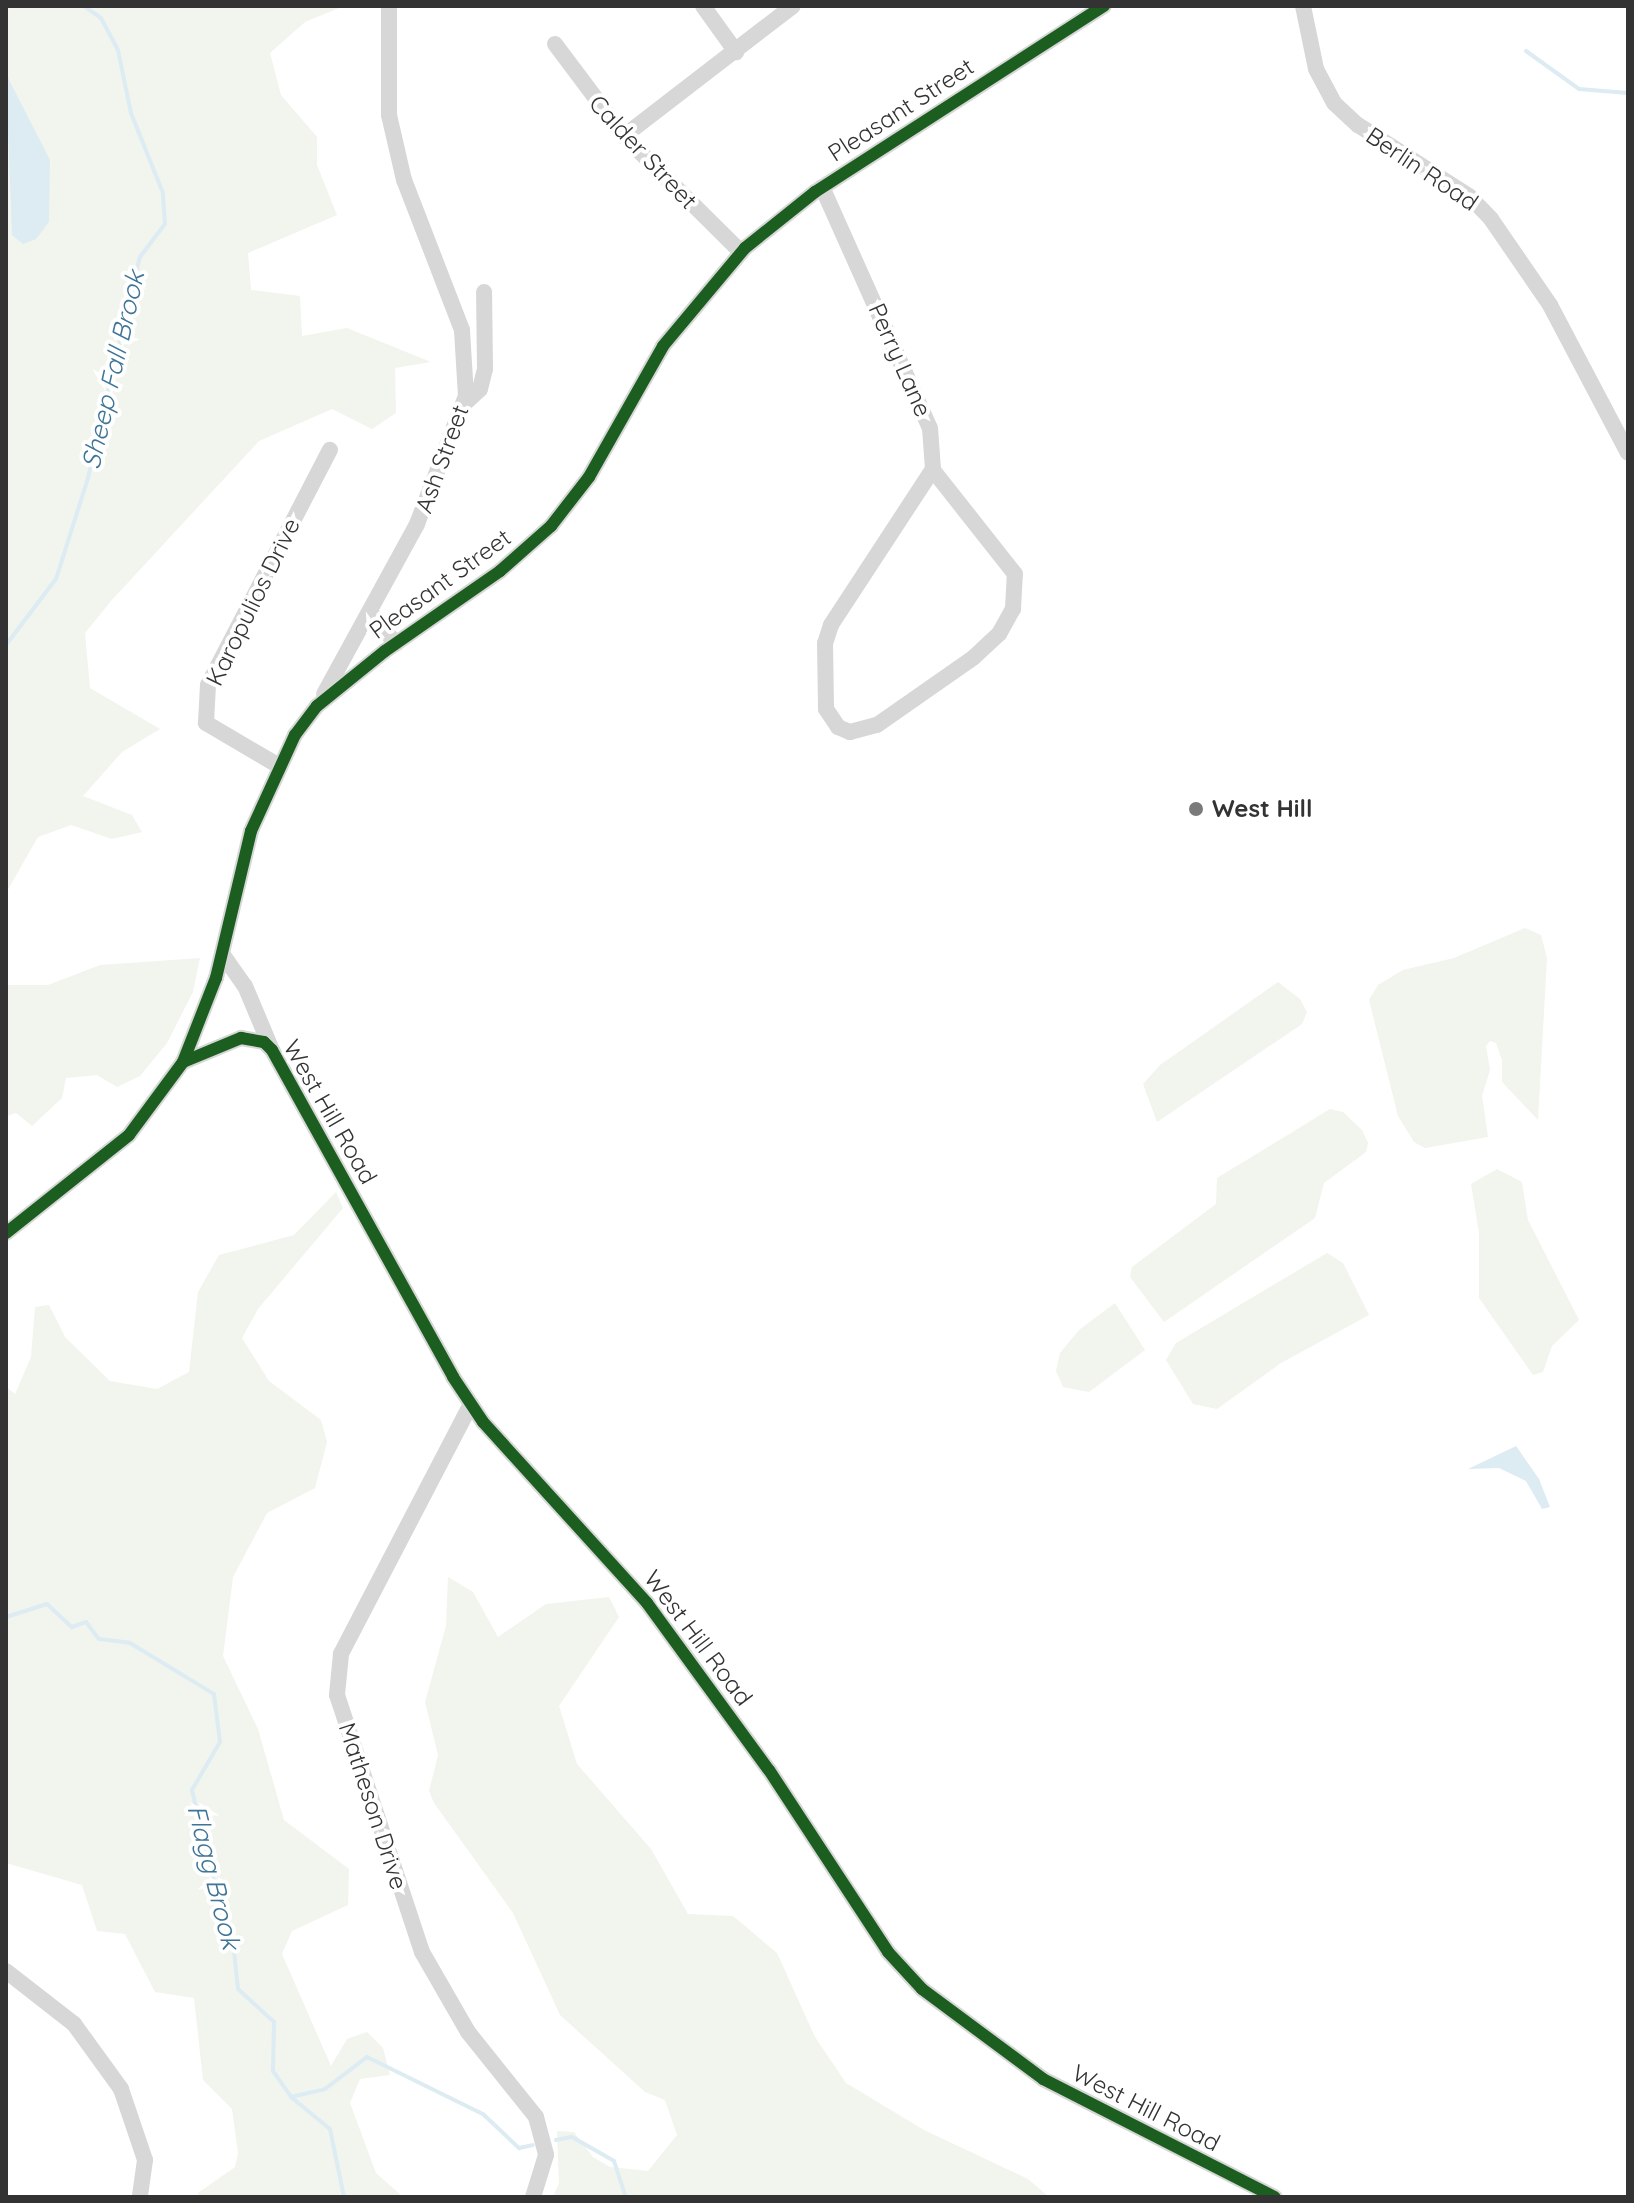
<!DOCTYPE html>
<style>
body{margin:0}
#map{position:relative;width:1634px;height:2203px;overflow:hidden;background:#fff;font-family:Quicksand,sans-serif}
div>[style]{position:absolute}
.green>*{inset:0;background:#f1f5ed}
.water>*{inset:0;background:#ddebf3}
.stream>*{height:4px;margin:-2px;padding:0 2px;transform-origin:2px;border-radius:2px;background:#ddebf3}
.minor>*{height:16px;margin:-8px;padding:0 8px;transform-origin:8px;border-radius:8px;background:#d7d7d7}
.cycleway>*{height:12px;margin:-6px;padding:0 6px;transform-origin:6px;border-radius:6px;background:#1b5e20}
.dots>*{width:22px;height:22px;translate:-50% -50%;box-sizing:border-box;border:4px solid #fff;border-radius:50%}
span{translate:-50% -50%;white-space:nowrap;text-align:center;line-height:1.15;-webkit-text-stroke:8px #fff;paint-order:stroke}
.street-label{font-size:24px;color:#333}
.poi-label{font-size:24px;color:#333;font-weight:700}
.left{translate:0 -50%;text-align:left}
.water-label{font-size:26px;color:#3f7597;font-style:italic}
.frame{position:absolute;inset:0;border:8px solid #333;pointer-events:none}
</style>
<div id="map">
<div class="green">
<i style="clip-path:polygon(6px 6px,344px 6px,305px 22px,270px 53px,281px 95px,317px 137px,317px 165px,337px 215px,248px 253px,251px 290px,300px 296px,302px 336px,347px 328px,431px 362px,395px 368px,396px 413px,372px 429px,332px 409px,259px 441px,111px 601px,85px 633px,90px 688px,160px 729px,122px 752px,83px 796px,132px 815px,142px 832px,112px 839px,71px 825px,38px 837px,6px 893px)"></i>
<i style="clip-path:polygon(1525px 928px,1541px 935px,1547px 958px,1538px 1120px,1502px 1082px,1502px 1060px,1496px 1043px,1490px 1041px,1486px 1046px,1490px 1070px,1482px 1096px,1488px 1137px,1425px 1148px,1414px 1142px,1398px 1116px,1369px 1000px,1378px 985px,1403px 970px,1454px 958px)"></i>
<i style="clip-path:polygon(200px 958px,193px 992px,167px 1043px,140px 1076px,117px 1087px,97px 1075px,66px 1078px,62px 1098px,32px 1126px,16px 1113px,6px 1116px,6px 985px,48px 985px,100px 965px)"></i>
<i style="clip-path:polygon(1278px 982px,1300px 999px,1307px 1012px,1302px 1024px,1157px 1122px,1143px 1084px,1160px 1065px)"></i>
<i style="clip-path:polygon(1330px 1109px,1343px 1112px,1362px 1130px,1368px 1143px,1366px 1152px,1324px 1183px,1315px 1218px,1164px 1322px,1130px 1277px,1132px 1267px,1216px 1204px,1217px 1178px)"></i>
<i style="clip-path:polygon(1497px 1169px,1522px 1182px,1528px 1220px,1579px 1320px,1552px 1346px,1543px 1372px,1533px 1375px,1479px 1298px,1479px 1233px,1471px 1184px)"></i>
<i style="clip-path:polygon(336px 1192px,343px 1208px,258px 1309px,242px 1338px,269px 1381px,321px 1420px,327px 1442px,315px 1488px,267px 1513px,233px 1577px,223px 1656px,258px 1729px,284px 1820px,349px 1869px,348px 1905px,292px 1931px,282px 1954px,331px 2066px,347px 2039px,367px 2032px,383px 2048px,390px 2075px,360px 2079px,350px 2103px,376px 2173px,403px 2197px,200px 2197px,198px 2193px,235px 2167px,238px 2153px,232px 2109px,203px 2080px,194px 1998px,155px 1992px,125px 1934px,97px 1931px,82px 1885px,6px 1863px,6px 1387px,15px 1394px,31px 1357px,35px 1307px,49px 1305px,65px 1337px,110px 1381px,157px 1389px,189px 1372px,198px 1292px,219px 1255px,294px 1235px)"></i>
<i style="clip-path:polygon(1327px 1253px,1343px 1263px,1369px 1315px,1281px 1363px,1217px 1409px,1193px 1404px,1166px 1360px,1176px 1343px)"></i>
<i style="clip-path:polygon(1115px 1303px,1145px 1350px,1089px 1392px,1063px 1387px,1056px 1371px,1060px 1353px,1079px 1330px)"></i>
<i style="clip-path:polygon(448px 1577px,473px 1592px,498px 1637px,546px 1604px,609px 1597px,619px 1617px,559px 1706px,577px 1764px,651px 1849px,688px 1914px,733px 1916px,777px 1953px,815px 2037px,846px 2083px,924px 2130px,1028px 2179px,1049px 2197px,553px 2197px,559px 2183px,557px 2131px,574px 2132px,593px 2157px,610px 2167px,648px 2171px,677px 2135px,665px 2100px,645px 2092px,560px 2015px,513px 1913px,434px 1803px,429px 1791px,438px 1755px,425px 1702px,446px 1626px)"></i>
</div>
<div class="water">
<i style="clip-path:polygon(6px 74px,50px 160px,49px 222px,36px 239px,23px 244px,12px 235px)"></i>
<i style="clip-path:polygon(1516px 1446px,1539px 1479px,1550px 1507px,1542px 1509px,1526px 1481px,1499px 1468px,1468px 1469px)"></i>
</div>
<div class="stream">
<i style="left:1526px;top:51px;width:65px;rotate:35.6deg"></i>
<i style="left:1579px;top:89px;width:49px;rotate:4.7deg"></i>
<i style="left:6px;top:645px;width:83px;rotate:-52.9deg"></i>
<i style="left:56px;top:579px;width:106px;rotate:-72.4deg"></i>
<i style="left:88px;top:478px;width:227px;rotate:-76.8deg"></i>
<i style="left:140px;top:257px;width:41px;rotate:-52.9deg"></i>
<i style="left:165px;top:224px;width:31px;rotate:-94deg"></i>
<i style="left:163px;top:193px;width:86px;rotate:-111.8deg"></i>
<i style="left:131px;top:113px;width:64px;rotate:-101.7deg"></i>
<i style="left:118px;top:50px;width:36px;rotate:-118deg"></i>
<i style="left:101px;top:18px;width:21px;rotate:-145deg"></i>
<i style="left:6px;top:1617px;width:43px;rotate:-17.6deg"></i>
<i style="left:47px;top:1604px;width:34px;rotate:43deg"></i>
<i style="left:72px;top:1627px;width:15px;rotate:-20deg"></i>
<i style="left:86px;top:1622px;width:21px;rotate:53deg"></i>
<i style="left:99px;top:1639px;width:31px;rotate:7deg"></i>
<i style="left:130px;top:1643px;width:98px;rotate:31.3deg"></i>
<i style="left:214px;top:1694px;width:48px;rotate:82.9deg"></i>
<i style="left:220px;top:1742px;width:56px;rotate:120.3deg"></i>
<i style="left:192px;top:1790px;width:85px;rotate:77.1deg"></i>
<i style="left:211px;top:1873px;width:63px;rotate:70.4deg"></i>
<i style="left:232px;top:1932px;width:57px;rotate:84deg"></i>
<i style="left:238px;top:1989px;width:49px;rotate:42.5deg"></i>
<i style="left:274px;top:2022px;width:49px;rotate:91.2deg"></i>
<i style="left:273px;top:2071px;width:32px;rotate:55deg"></i>
<i style="left:291px;top:2097px;width:50px;rotate:39.4deg"></i>
<i style="left:330px;top:2129px;width:69px;rotate:78.4deg"></i>
<i style="left:291px;top:2097px;width:35px;rotate:-13deg"></i>
<i style="left:325px;top:2089px;width:53px;rotate:-37.3deg"></i>
<i style="left:367px;top:2057px;width:129px;rotate:26.2deg"></i>
<i style="left:483px;top:2114px;width:50px;rotate:43.4deg"></i>
<i style="left:519px;top:2148px;width:14px;rotate:-12deg"></i>
<i style="left:556px;top:2140px;width:16px;rotate:-11deg"></i>
<i style="left:572px;top:2137px;width:48px;rotate:29.7deg"></i>
<i style="left:614px;top:2161px;width:38px;rotate:72deg"></i>
</div>
<div class="minor">
<i style="left:703px;top:6px;width:57px;rotate:54.3deg"></i>
<i style="left:1303px;top:6px;width:64px;rotate:78.3deg"></i>
<i style="left:1316px;top:69px;width:38px;rotate:62deg"></i>
<i style="left:1334px;top:103px;width:33px;rotate:43deg"></i>
<i style="left:1358px;top:125px;width:132px;rotate:32.6deg"></i>
<i style="left:1469px;top:196px;width:32px;rotate:46deg"></i>
<i style="left:1491px;top:219px;width:104px;rotate:55.5deg"></i>
<i style="left:1550px;top:305px;width:167px;rotate:62.2deg"></i>
<i style="left:555px;top:44px;width:115px;rotate:53.1deg"></i>
<i style="left:624px;top:136px;width:165px;rotate:44.8deg"></i>
<i style="left:624px;top:136px;width:213px;rotate:-37.6deg"></i>
<i style="left:822px;top:187px;width:264px;rotate:65.9deg"></i>
<i style="left:930px;top:428px;width:41px;rotate:85.8deg"></i>
<i style="left:933px;top:469px;width:186px;rotate:123.2deg"></i>
<i style="left:831px;top:625px;width:19px;rotate:108deg"></i>
<i style="left:825px;top:643px;width:66px;rotate:89.1deg"></i>
<i style="left:826px;top:709px;width:22px;rotate:56deg"></i>
<i style="left:838px;top:727px;width:13px;rotate:23deg"></i>
<i style="left:850px;top:732px;width:28px;rotate:-15deg"></i>
<i style="left:877px;top:725px;width:117px;rotate:-34.9deg"></i>
<i style="left:973px;top:658px;width:35px;rotate:-43deg"></i>
<i style="left:999px;top:634px;width:29px;rotate:-61deg"></i>
<i style="left:1013px;top:609px;width:35px;rotate:-87deg"></i>
<i style="left:1015px;top:574px;width:132px;rotate:-128.3deg"></i>
<i style="left:463px;top:405px;width:23px;rotate:-43deg"></i>
<i style="left:480px;top:389px;width:21px;rotate:-76deg"></i>
<i style="left:485px;top:369px;width:77px;rotate:-90.7deg"></i>
<i style="left:370px;top:612px;width:41px;rotate:50.9deg"></i>
<i style="left:324px;top:694px;width:194px;rotate:-61.3deg"></i>
<i style="left:417px;top:524px;width:137px;rotate:-69.1deg"></i>
<i style="left:466px;top:396px;width:66px;rotate:-93.5deg"></i>
<i style="left:462px;top:330px;width:161px;rotate:-111.1deg"></i>
<i style="left:404px;top:180px;width:67px;rotate:-103deg"></i>
<i style="left:389px;top:115px;width:109px;rotate:-90deg"></i>
<i style="left:279px;top:766px;width:85px;rotate:-149.5deg"></i>
<i style="left:206px;top:723px;width:38px;rotate:-87deg"></i>
<i style="left:208px;top:685px;width:265px;rotate:-62.6deg"></i>
<i style="left:223px;top:955px;width:38px;rotate:55deg"></i>
<i style="left:245px;top:986px;width:67px;rotate:67.2deg"></i>
<i style="left:183px;top:1062px;width:63px;rotate:-22.5deg"></i>
<i style="left:241px;top:1038px;width:23px;rotate:10deg"></i>
<i style="left:264px;top:1042px;width:11px;rotate:45deg"></i>
<i style="left:272px;top:1050px;width:374px;rotate:61deg"></i>
<i style="left:453px;top:1377px;width:54px;rotate:56.3deg"></i>
<i style="left:483px;top:1422px;width:244px;rotate:47.8deg"></i>
<i style="left:647px;top:1603px;width:207px;rotate:53.9deg"></i>
<i style="left:769px;top:1770px;width:217px;rotate:56.8deg"></i>
<i style="left:888px;top:1952px;width:50px;rotate:47.4deg"></i>
<i style="left:922px;top:1989px;width:151px;rotate:36.6deg"></i>
<i style="left:1043px;top:2079px;width:260px;rotate:27deg"></i>
<i style="left:6px;top:1233px;width:157px;rotate:-38.5deg"></i>
<i style="left:129px;top:1135px;width:91px;rotate:-53.5deg"></i>
<i style="left:183px;top:1062px;width:90px;rotate:-68.6deg"></i>
<i style="left:216px;top:978px;width:151px;rotate:-76.6deg"></i>
<i style="left:251px;top:831px;width:106px;rotate:-65.4deg"></i>
<i style="left:295px;top:735px;width:36px;rotate:-53deg"></i>
<i style="left:317px;top:706px;width:87px;rotate:-39deg"></i>
<i style="left:385px;top:651px;width:140px;rotate:-34.8deg"></i>
<i style="left:500px;top:571px;width:68px;rotate:-41.4deg"></i>
<i style="left:551px;top:526px;width:62px;rotate:-52.2deg"></i>
<i style="left:589px;top:477px;width:150px;rotate:-60.5deg"></i>
<i style="left:663px;top:346px;width:128px;rotate:-50.1deg"></i>
<i style="left:745px;top:248px;width:90px;rotate:-38.7deg"></i>
<i style="left:815px;top:192px;width:344px;rotate:-32.8deg"></i>
<i style="left:471px;top:1404px;width:282px;rotate:117.5deg"></i>
<i style="left:341px;top:1654px;width:41px;rotate:95.6deg"></i>
<i style="left:337px;top:1695px;width:271px;rotate:71.7deg"></i>
<i style="left:422px;top:1952px;width:92px;rotate:60.1deg"></i>
<i style="left:468px;top:2032px;width:109px;rotate:51.3deg"></i>
<i style="left:536px;top:2117px;width:39px;rotate:75deg"></i>
<i style="left:546px;top:2155px;width:44px;rotate:107.2deg"></i>
<i style="left:6px;top:1971px;width:86px;rotate:37.9deg"></i>
<i style="left:74px;top:2024px;width:80px;rotate:54.1deg"></i>
<i style="left:121px;top:2089px;width:75px;rotate:71.3deg"></i>
<i style="left:145px;top:2160px;width:37px;rotate:98deg"></i>
</div>
<div class="cycleway">
<i style="left:183px;top:1062px;width:63px;rotate:-22.5deg"></i>
<i style="left:241px;top:1038px;width:23px;rotate:10deg"></i>
<i style="left:264px;top:1042px;width:11px;rotate:45deg"></i>
<i style="left:272px;top:1050px;width:374px;rotate:61deg"></i>
<i style="left:453px;top:1377px;width:54px;rotate:56.3deg"></i>
<i style="left:483px;top:1422px;width:244px;rotate:47.8deg"></i>
<i style="left:647px;top:1603px;width:207px;rotate:53.9deg"></i>
<i style="left:769px;top:1770px;width:217px;rotate:56.8deg"></i>
<i style="left:888px;top:1952px;width:50px;rotate:47.4deg"></i>
<i style="left:922px;top:1989px;width:151px;rotate:36.6deg"></i>
<i style="left:1043px;top:2079px;width:260px;rotate:27deg"></i>
<i style="left:6px;top:1233px;width:157px;rotate:-38.5deg"></i>
<i style="left:129px;top:1135px;width:91px;rotate:-53.5deg"></i>
<i style="left:183px;top:1062px;width:90px;rotate:-68.6deg"></i>
<i style="left:216px;top:978px;width:151px;rotate:-76.6deg"></i>
<i style="left:251px;top:831px;width:106px;rotate:-65.4deg"></i>
<i style="left:295px;top:735px;width:36px;rotate:-53deg"></i>
<i style="left:317px;top:706px;width:87px;rotate:-39deg"></i>
<i style="left:385px;top:651px;width:140px;rotate:-34.8deg"></i>
<i style="left:500px;top:571px;width:68px;rotate:-41.4deg"></i>
<i style="left:551px;top:526px;width:62px;rotate:-52.2deg"></i>
<i style="left:589px;top:477px;width:150px;rotate:-60.5deg"></i>
<i style="left:663px;top:346px;width:128px;rotate:-50.1deg"></i>
<i style="left:745px;top:248px;width:90px;rotate:-38.7deg"></i>
<i style="left:815px;top:192px;width:344px;rotate:-32.8deg"></i>
</div>
<div class="dots">
<i style="left:1196px;top:809px;background:#7a7a7a"></i>
</div>
<div class="street-label">
<span style="left:901px;top:110px;rotate:-33deg">Pleasant Street</span>
<span style="left:643px;top:152px;rotate:47deg">Calder Street</span>
<span style="left:1422px;top:169px;rotate:34deg">Berlin Road</span>
<span style="left:900px;top:360px;rotate:66deg">Perry Lane</span>
<span style="left:442px;top:459px;rotate:-70deg">Ash Street</span>
<span style="left:440px;top:584px;rotate:-36deg">Pleasant Street</span>
<span style="left:253px;top:602px;rotate:-64deg">Karopulios Drive</span>
<span style="left:330px;top:1112px;rotate:60deg">West Hill Road</span>
<span style="left:698px;top:1638px;rotate:53deg">West Hill Road</span>
<span style="left:373px;top:1806px;rotate:72deg">Matheson Drive</span>
<span style="left:1146px;top:2108px;rotate:27deg">West Hill Road</span>
</div>
<div class="poi-label">
<span class="left" style="left:1212px;top:809px">West Hill</span>
</div>
<div class="water-label">
<span style="left:113px;top:370px;rotate:-77deg">Sheep Fall Brook</span>
<span style="left:214px;top:1877px;rotate:76deg">Flagg Brook</span>
</div>
<div class="frame"></div>
</div>
